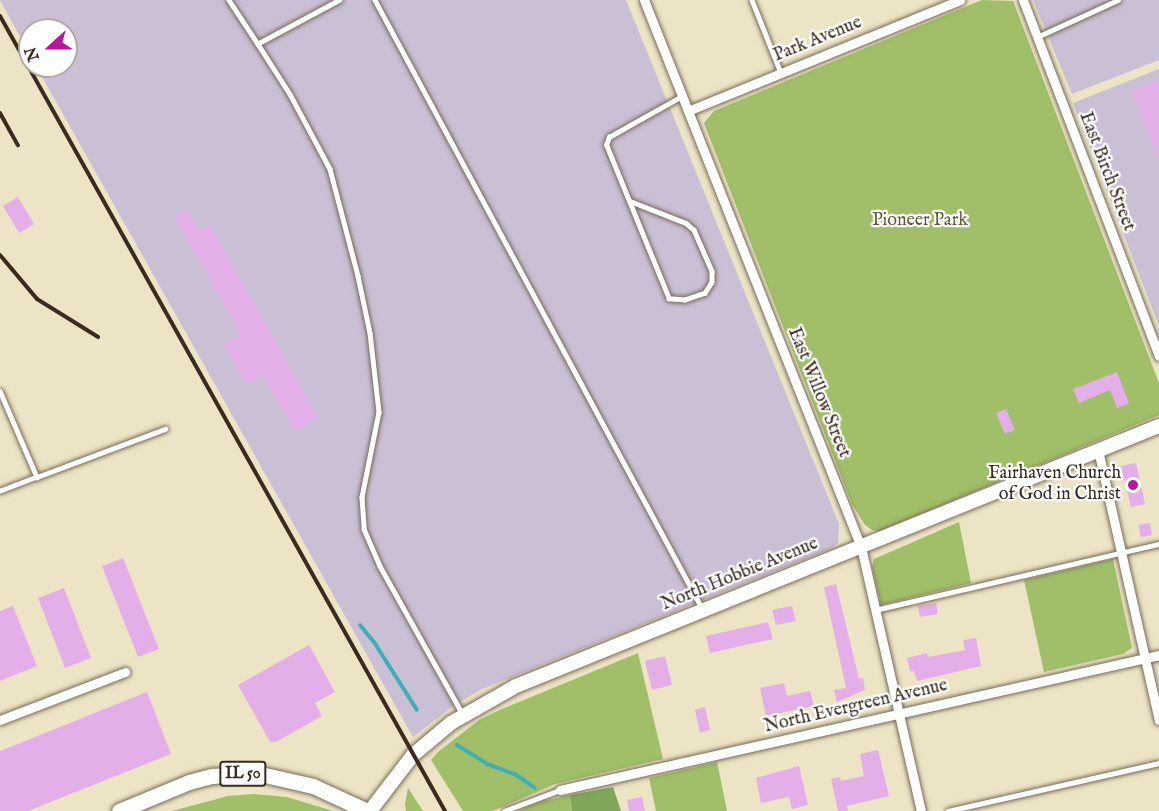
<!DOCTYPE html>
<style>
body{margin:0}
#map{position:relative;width:1159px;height:811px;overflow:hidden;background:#ede4c5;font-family:"IM FELL English",serif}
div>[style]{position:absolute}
.industrial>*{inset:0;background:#cbbfd5}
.green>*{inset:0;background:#a0bf68}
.forest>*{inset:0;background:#80a65c}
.stream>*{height:4px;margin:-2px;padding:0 2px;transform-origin:2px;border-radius:2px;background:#3eafb7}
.building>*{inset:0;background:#e4aee9}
.roads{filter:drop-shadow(0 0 2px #796b58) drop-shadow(0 0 2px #796b58)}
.lane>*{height:4.5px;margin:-2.25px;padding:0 2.25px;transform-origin:2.25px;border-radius:2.25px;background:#fff}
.street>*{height:9px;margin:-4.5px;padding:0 4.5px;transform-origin:4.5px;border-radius:4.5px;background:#fff}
.secondary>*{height:14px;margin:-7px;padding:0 7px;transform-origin:7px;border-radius:7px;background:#fff}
.primary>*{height:15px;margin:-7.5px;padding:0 7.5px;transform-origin:7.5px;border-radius:7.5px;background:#fff}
.rail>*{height:4px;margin:-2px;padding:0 2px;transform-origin:2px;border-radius:2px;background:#3b2a1e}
.dots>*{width:16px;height:16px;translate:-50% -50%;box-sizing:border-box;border:3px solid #fff;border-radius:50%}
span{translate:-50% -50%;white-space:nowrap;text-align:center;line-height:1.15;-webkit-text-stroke:4.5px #fff;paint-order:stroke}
.shield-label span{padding:2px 4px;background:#fff;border:2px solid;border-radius:4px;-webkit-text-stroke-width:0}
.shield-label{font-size:16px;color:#3b2a1e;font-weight:700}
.street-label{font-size:18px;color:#3b2a1e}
.park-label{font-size:18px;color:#5e5e38}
.poi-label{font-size:18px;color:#3b2a1e}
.right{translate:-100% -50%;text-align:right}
.north{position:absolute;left:18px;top:18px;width:60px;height:60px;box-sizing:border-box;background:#fff;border:2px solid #b1aaa5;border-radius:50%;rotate:249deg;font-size:16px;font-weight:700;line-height:24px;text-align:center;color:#3b2a1e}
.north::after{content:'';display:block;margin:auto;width:21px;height:27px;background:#b5179e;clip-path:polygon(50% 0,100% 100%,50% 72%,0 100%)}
</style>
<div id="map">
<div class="industrial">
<i style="clip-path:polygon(0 0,626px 0,839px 524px,838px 543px,830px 549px,482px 689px,453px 706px,413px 737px,36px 66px,66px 66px,66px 30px,30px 30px,30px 55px)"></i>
<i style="clip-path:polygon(1033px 0,1159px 0,1159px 60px,1072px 94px)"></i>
<i style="clip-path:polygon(1159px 69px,1159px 326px,1073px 103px)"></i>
</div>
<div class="green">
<i style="clip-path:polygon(982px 0,1013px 1px,1159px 383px,1159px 415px,880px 531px,872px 530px,865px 525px,852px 504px,704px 123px,714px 111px)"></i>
<i style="clip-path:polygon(959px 522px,971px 583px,881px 605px,872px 568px,874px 559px)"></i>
<i style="clip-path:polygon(1113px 559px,1132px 648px,1123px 654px,1044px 672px,1024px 580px)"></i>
<i style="clip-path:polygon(638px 653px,663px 759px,555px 784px,493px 811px,463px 811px,431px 760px,438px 752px,479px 720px,502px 709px)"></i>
<i style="clip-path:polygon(717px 762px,727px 811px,656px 811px,649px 778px)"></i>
<i style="clip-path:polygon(408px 788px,423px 811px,406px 811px,405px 804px)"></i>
<i style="clip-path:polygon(254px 794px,287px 797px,333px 811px,172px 811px,228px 796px)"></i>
<i style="clip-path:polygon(570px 795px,572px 811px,518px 811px,542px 801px)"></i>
</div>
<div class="forest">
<i style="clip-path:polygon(613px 787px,621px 811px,572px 811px,570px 795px)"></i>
</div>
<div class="stream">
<i style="left:360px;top:625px;width:22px;rotate:51deg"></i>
<i style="left:374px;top:642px;width:80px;rotate:57.7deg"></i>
<i style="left:457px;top:745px;width:36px;rotate:32deg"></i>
<i style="left:487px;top:764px;width:30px;rotate:20deg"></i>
<i style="left:515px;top:774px;width:24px;rotate:35deg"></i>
</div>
<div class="building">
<i style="clip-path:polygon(1159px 81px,1159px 158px,1158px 158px,1132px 91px)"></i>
<i style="clip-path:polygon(18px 197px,34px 224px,19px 233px,3px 206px)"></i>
<i style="clip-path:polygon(187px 210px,199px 231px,210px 225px,318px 418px,295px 431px,263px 374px,246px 384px,224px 344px,241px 335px,175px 217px)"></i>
<i style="clip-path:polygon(1117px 372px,1129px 403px,1117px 408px,1110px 390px,1079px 403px,1073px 389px)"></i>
<i style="clip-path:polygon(1006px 409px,1015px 430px,1005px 434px,996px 413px)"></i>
<i style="clip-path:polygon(1136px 463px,1145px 504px,1131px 507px,1121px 466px)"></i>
<i style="clip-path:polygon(1150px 523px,1152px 535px,1141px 537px,1138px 525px)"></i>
<i style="clip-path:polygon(123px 558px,159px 649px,138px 657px,102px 566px)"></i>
<i style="clip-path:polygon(836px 584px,859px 679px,863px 678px,865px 690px,837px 702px,834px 690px,846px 688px,824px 587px)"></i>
<i style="clip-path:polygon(64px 588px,91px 658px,65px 668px,38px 598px)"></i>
<i style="clip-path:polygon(936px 603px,938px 614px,920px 617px,918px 606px)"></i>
<i style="clip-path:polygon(13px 606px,37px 666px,0 681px,0 611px)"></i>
<i style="clip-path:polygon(792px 606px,796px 621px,776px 625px,772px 610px)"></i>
<i style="clip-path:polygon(768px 622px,773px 639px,710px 653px,706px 636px)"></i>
<i style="clip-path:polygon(976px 638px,981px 666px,917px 681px,914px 671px,910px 671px,907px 658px,927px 653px,928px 657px,965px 650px,963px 640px)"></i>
<i style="clip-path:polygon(309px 645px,335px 692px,315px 703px,322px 716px,276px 742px,270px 742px,238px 685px)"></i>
<i style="clip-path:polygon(665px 656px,672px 685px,652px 690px,645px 661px)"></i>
<i style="clip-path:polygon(784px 683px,787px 696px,810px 691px,814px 706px,766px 716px,760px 688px)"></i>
<i style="clip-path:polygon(147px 692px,171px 754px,28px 811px,0 811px,0 751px)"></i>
<i style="clip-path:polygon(705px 707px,710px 730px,700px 733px,695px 710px)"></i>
<i style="clip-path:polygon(878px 750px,889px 796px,847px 806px,848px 811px,838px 811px,831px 779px,840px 777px,841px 781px,864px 776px,860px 754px)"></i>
<i style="clip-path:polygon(799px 766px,808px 805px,792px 809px,789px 797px,761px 803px,756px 778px)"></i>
<i style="clip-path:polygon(642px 797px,645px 811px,629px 811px,627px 800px)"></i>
</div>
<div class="roads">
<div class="lane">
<i style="left:229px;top:0;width:53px;rotate:56.6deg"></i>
<i style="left:340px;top:0;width:93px;rotate:151.8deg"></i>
<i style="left:258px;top:44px;width:59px;rotate:57.4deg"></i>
<i style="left:290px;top:94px;width:85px;rotate:61.9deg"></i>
<i style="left:330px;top:169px;width:111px;rotate:75.3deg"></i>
<i style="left:358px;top:276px;width:58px;rotate:78.1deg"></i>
<i style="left:370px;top:333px;width:80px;rotate:83.5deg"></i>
<i style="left:379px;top:412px;width:87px;rotate:101.3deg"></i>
<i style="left:362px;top:497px;width:32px;rotate:86deg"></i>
<i style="left:364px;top:529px;width:40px;rotate:66.6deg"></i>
<i style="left:380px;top:566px;width:168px;rotate:60.8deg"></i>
<i style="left:375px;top:0;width:690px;rotate:61.73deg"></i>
<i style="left:752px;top:0;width:79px;rotate:68.3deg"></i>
<i style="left:1037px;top:37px;width:89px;rotate:-24.6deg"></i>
<i style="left:630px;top:201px;width:60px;rotate:21.4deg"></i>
<i style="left:686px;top:223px;width:11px;rotate:41deg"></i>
<i style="left:694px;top:230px;width:45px;rotate:66.3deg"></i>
<i style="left:712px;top:271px;width:11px;rotate:90deg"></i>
<i style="left:712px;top:282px;width:13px;rotate:122deg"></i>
<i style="left:705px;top:293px;width:21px;rotate:161deg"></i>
<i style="left:685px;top:300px;width:16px;rotate:-176deg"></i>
<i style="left:669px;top:299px;width:166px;rotate:-112.2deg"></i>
<i style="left:606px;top:145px;width:9px;rotate:-69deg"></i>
<i style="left:609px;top:137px;width:84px;rotate:-29.3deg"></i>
<i style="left:0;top:391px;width:94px;rotate:66.7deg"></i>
<i style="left:37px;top:477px;width:40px;rotate:159deg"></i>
<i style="left:37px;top:477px;width:137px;rotate:-20.6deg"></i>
<i style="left:875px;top:610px;width:292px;rotate:-13.1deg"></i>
<i style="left:504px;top:811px;width:60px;rotate:-20.6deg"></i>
<i style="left:948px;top:811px;width:216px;rotate:-12.8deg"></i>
</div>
<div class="street">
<i style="left:644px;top:0;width:588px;rotate:68.36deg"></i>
<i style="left:861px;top:547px;width:271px;rotate:77.2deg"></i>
<i style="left:1023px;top:0;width:381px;rotate:69.1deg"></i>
<i style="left:688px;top:111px;width:294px;rotate:-22.2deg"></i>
<i style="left:1098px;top:450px;width:277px;rotate:77.3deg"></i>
<i style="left:0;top:720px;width:134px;rotate:-21deg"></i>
<i style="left:560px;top:790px;width:614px;rotate:-12.7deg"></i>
</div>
<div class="secondary">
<i style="left:370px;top:811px;width:71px;rotate:-52.5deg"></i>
<i style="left:413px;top:755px;width:50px;rotate:-40.1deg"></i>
<i style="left:451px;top:723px;width:75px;rotate:-29.6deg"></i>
<i style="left:516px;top:686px;width:694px;rotate:-22.02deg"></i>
</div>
<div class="primary">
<i style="left:119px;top:811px;width:76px;rotate:-22.5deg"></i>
<i style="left:189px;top:782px;width:24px;rotate:-15deg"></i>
<i style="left:212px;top:776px;width:44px;rotate:-3.9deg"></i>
<i style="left:256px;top:773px;width:58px;rotate:12.8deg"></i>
<i style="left:313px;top:786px;width:60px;rotate:24.8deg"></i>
</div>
</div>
<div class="rail">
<i style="left:0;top:16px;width:911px;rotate:60.76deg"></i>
<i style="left:0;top:113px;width:37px;rotate:61deg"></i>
<i style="left:0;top:255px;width:57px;rotate:49.9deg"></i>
<i style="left:37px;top:299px;width:72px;rotate:31.9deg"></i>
</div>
<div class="dots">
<i style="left:1133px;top:485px;background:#b5179e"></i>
</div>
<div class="shield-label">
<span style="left:243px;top:774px">IL 50</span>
</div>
<div class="street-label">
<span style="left:818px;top:40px;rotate:-22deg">Park Avenue</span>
<span style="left:1106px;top:172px;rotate:69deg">East Birch Street</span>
<span style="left:818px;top:393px;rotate:68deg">East Willow Street</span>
<span style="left:740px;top:575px;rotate:-22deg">North Hobbie Avenue</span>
<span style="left:856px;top:707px;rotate:-13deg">North Evergreen Avenue</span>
</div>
<div class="park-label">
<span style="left:920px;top:221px">Pioneer Park</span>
</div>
<div class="poi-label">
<span class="right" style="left:1121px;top:485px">Fairhaven Church<br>of God in Christ</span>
</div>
<div class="north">N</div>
</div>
